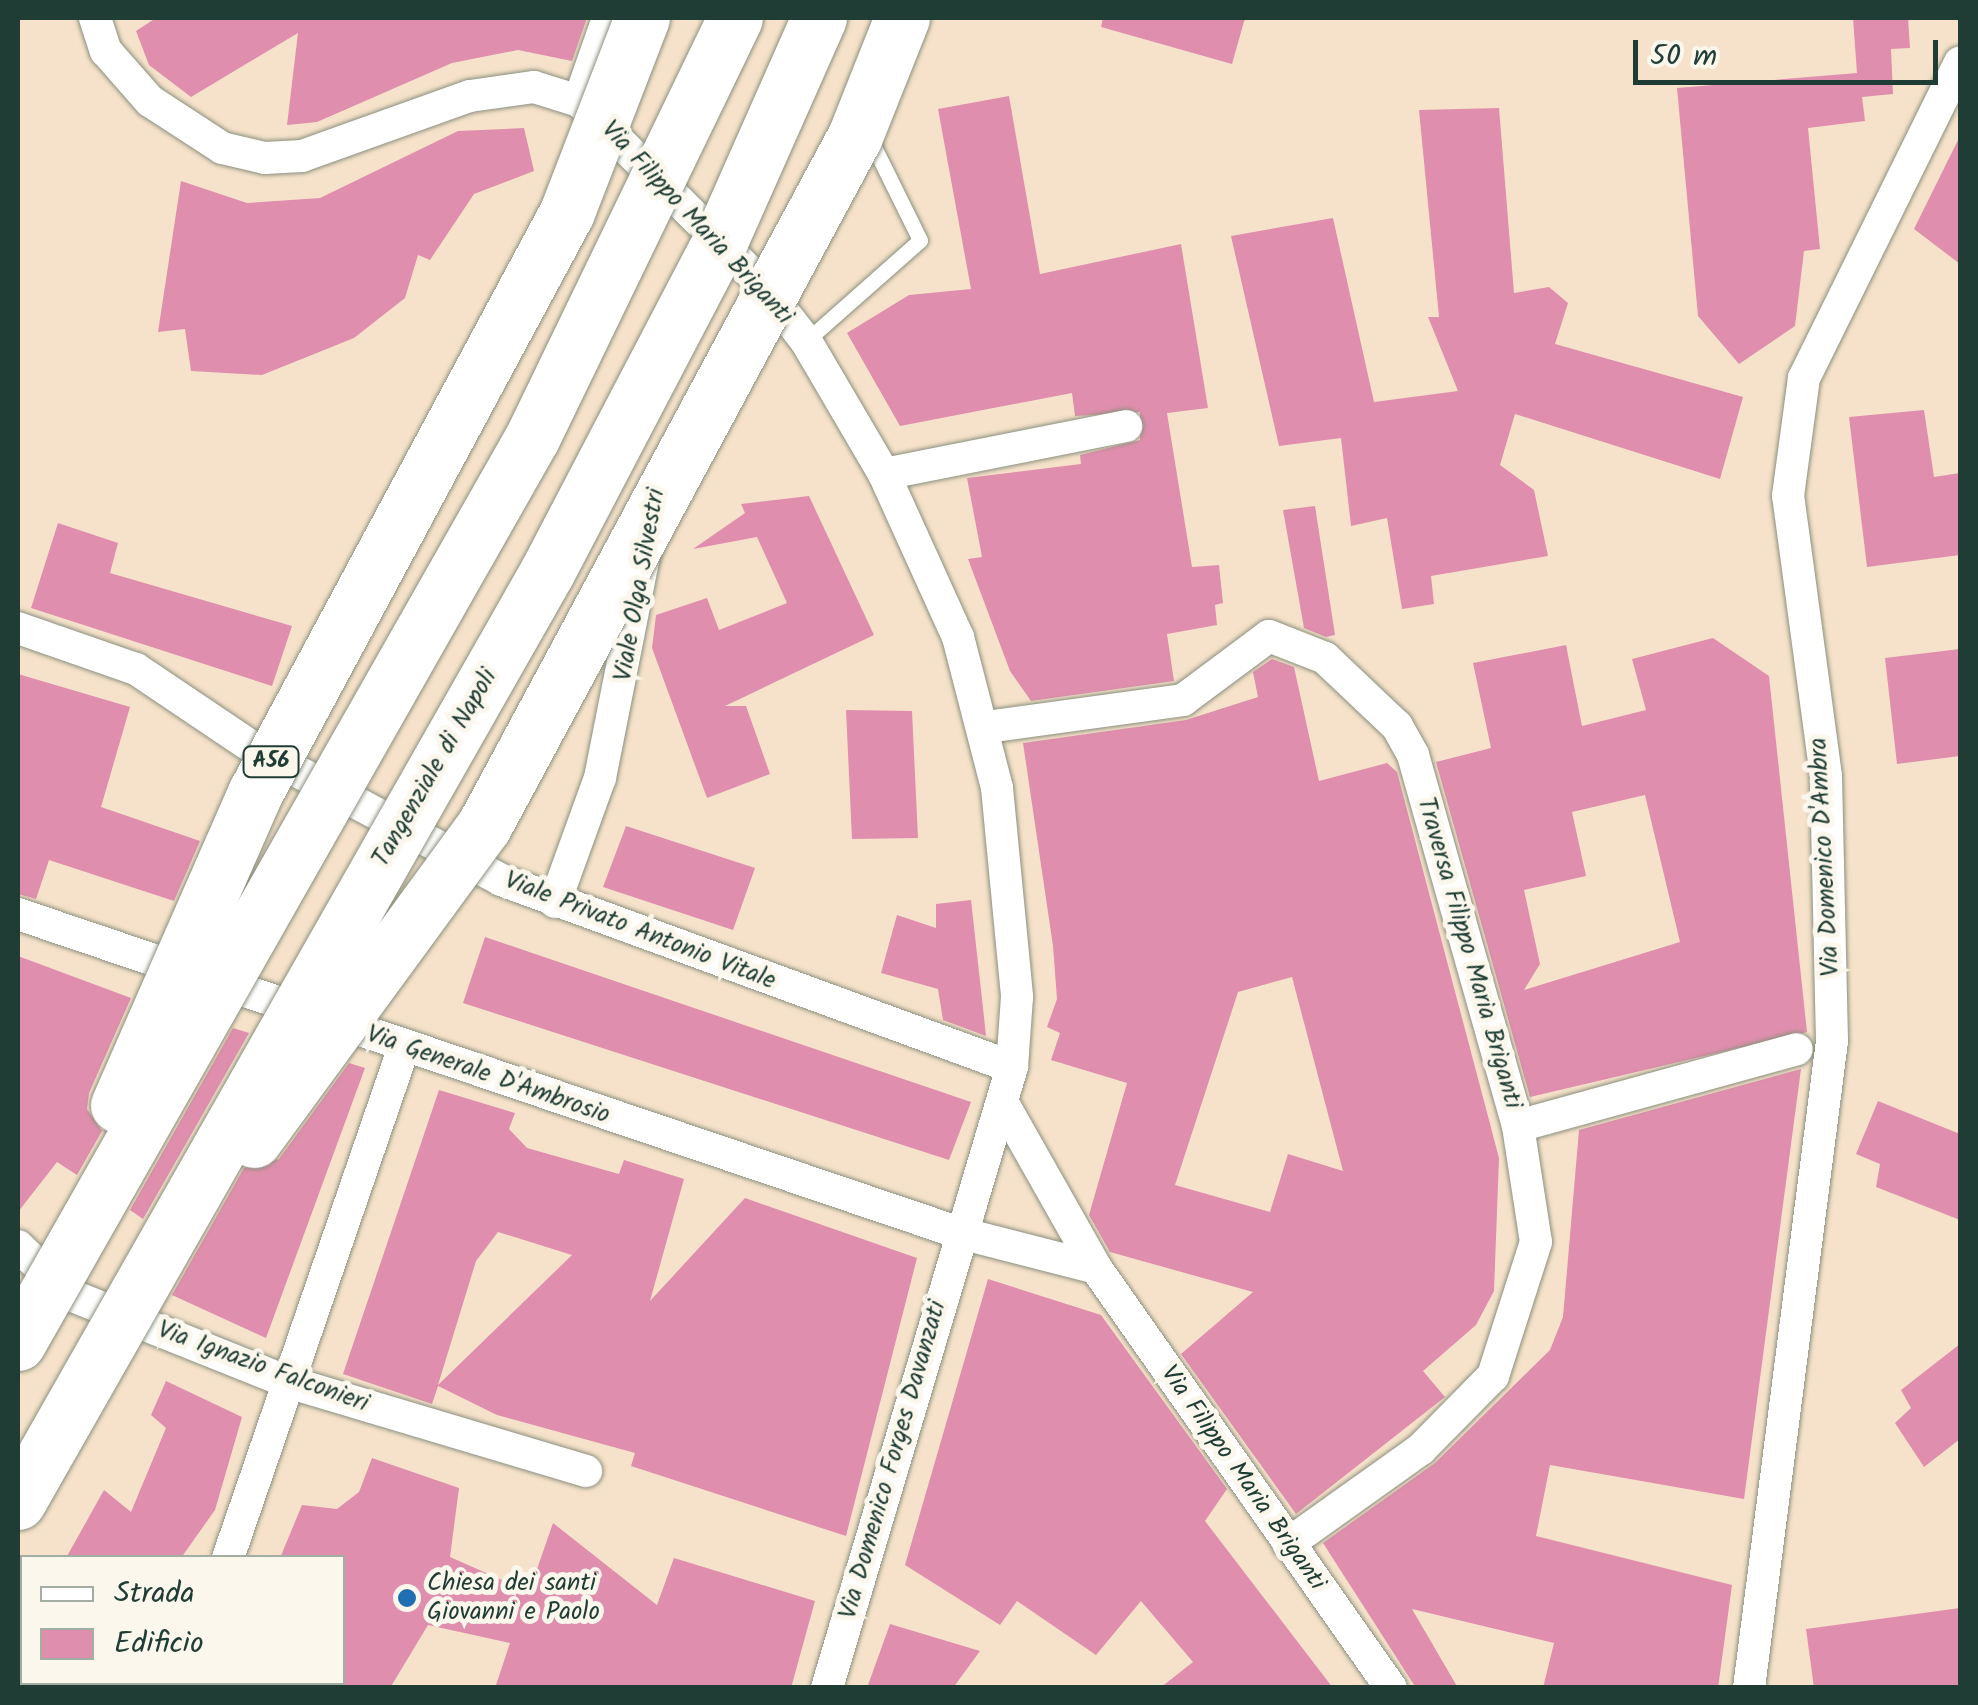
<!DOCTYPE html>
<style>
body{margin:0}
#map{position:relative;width:1978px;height:1705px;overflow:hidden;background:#f6e2ca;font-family:Kalam,sans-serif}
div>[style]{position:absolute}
.building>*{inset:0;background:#df8fad}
.roads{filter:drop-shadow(0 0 2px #8a907f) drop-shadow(0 0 2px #8a907f)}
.lane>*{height:15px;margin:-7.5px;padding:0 7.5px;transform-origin:7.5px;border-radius:7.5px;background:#fff}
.street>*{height:32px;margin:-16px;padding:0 16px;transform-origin:16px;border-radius:16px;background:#fff}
.secondary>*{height:45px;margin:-22.5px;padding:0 22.5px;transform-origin:22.5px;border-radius:22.5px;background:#fff}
.bridges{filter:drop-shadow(0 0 2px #8a907f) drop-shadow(0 0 2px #8a907f)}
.highway-bridge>*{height:55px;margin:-27.5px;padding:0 27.5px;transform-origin:27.5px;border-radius:27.5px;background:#fff}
.dots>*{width:28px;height:28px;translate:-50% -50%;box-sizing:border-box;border:5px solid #fbf7ec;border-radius:50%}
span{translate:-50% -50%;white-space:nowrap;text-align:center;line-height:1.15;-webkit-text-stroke:10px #fbf7ec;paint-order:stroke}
.shield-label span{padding:2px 8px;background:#fbf7ec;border:2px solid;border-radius:8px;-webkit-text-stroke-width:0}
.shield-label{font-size:22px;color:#1f3d34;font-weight:700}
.street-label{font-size:25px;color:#1f3d34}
.poi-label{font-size:25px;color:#1f3d34}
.left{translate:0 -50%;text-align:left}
.frame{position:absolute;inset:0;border:20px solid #1f3d34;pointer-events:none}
.legend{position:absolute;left:20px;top:1555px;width:325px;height:130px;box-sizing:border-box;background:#fbf7ec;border:2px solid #a3ada2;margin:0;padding:12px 18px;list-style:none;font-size:30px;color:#1f3d34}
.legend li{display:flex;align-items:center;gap:20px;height:50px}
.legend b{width:50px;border:2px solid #a3ada2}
.scale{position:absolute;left:1633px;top:40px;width:305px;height:45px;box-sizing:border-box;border:5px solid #1f3d34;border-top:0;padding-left:12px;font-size:30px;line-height:35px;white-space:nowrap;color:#1f3d34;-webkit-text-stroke:8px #fbf7ec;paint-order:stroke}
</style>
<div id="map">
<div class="building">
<i style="clip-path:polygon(156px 18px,587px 18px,572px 61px,518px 50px,452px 63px,317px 122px,287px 125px,298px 33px,191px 97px,149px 65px,136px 31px)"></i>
<i style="clip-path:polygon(1103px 18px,1245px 18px,1232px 64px,1101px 27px)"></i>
<i style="clip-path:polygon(1853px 18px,1908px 18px,1910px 48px,1891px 49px,1893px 94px,1862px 97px,1865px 121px,1808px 128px,1820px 249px,1804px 251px,1795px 326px,1739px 364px,1698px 316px,1677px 88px,1857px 73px)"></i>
<i style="clip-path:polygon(1009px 96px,1040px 274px,1181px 244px,1208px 408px,1167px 413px,1192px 567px,1219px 565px,1223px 603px,1215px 605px,1217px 625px,1167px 634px,1174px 681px,1031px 701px,1010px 671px,968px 559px,982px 557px,967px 478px,1081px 464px,1080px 455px,1140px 440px,1140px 412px,1075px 416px,1072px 393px,900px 426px,847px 333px,909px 295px,971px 289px,938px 109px)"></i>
<i style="clip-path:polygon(1499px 108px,1514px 293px,1549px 287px,1568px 303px,1555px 344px,1743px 397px,1720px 479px,1515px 414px,1500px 465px,1534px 490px,1548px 556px,1431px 576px,1434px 604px,1402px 609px,1387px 518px,1351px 526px,1341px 438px,1279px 446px,1231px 236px,1333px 218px,1374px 402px,1458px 391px,1428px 317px,1439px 317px,1419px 110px)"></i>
<i style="clip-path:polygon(524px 128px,534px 171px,474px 194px,430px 260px,418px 255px,405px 298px,354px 338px,262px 375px,191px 371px,185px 329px,158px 332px,181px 181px,247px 203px,320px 198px,458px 131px)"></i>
<i style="clip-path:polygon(1960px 136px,1960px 264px,1914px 229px)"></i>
<i style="clip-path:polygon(1924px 410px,1934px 477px,1960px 473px,1960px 555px,1867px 567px,1849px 417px)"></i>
<i style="clip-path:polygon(809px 496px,874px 635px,725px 706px,746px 706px,770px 774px,707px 798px,652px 648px,656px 615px,707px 598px,719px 630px,787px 603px,757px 537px,693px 549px,745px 513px,741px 504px)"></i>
<i style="clip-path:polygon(1315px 506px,1335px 635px,1326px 637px,1304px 628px,1283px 510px)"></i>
<i style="clip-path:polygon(58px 523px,118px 543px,110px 573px,292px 626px,272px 686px,31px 608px)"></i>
<i style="clip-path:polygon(evenodd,1713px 638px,1769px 676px,1807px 1032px,1530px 1097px,1436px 762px,1491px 748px,1473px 663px,1566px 645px,1582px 726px,1646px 710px,1632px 659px,1713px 638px,1645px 795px,1680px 942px,1524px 990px,1540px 964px,1524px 890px,1586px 876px,1572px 812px,1645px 795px)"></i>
<i style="clip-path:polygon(1960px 649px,1960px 756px,1897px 764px,1885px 658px)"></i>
<i style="clip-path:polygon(evenodd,1272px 659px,1294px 667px,1319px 781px,1387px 763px,1397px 772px,1499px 1158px,1494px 1291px,1476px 1325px,1423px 1371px,1445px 1397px,1296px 1514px,1181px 1354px,1253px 1292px,1110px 1252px,1089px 1215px,1127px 1083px,1051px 1060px,1060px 1033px,1047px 1027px,1057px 999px,1053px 946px,1023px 743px,1186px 720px,1258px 697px,1253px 672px,1272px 659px,1292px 977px,1343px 1171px,1288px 1154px,1270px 1212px,1175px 1185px,1238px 992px,1292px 977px)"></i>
<i style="clip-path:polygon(18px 674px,130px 707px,101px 807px,200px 841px,174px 901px,49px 860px,36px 899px,18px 894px)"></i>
<i style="clip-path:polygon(846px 710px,912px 711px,918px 838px,852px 839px)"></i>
<i style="clip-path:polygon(626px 826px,755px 868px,733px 930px,603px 887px)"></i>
<i style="clip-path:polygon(971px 900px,984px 1017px,986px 1036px,943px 1020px,938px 989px,881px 973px,897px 915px,936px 928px,936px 904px)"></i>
<i style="clip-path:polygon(485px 937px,971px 1102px,949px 1160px,463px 1003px)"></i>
<i style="clip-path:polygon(18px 956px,131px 998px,89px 1093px,87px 1109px,102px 1131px,77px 1175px,57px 1162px,18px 1212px)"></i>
<i style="clip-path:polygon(233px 1028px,249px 1033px,143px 1219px,130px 1210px)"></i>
<i style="clip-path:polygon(349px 1063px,365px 1068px,266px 1338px,172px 1295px,244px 1168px,279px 1159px)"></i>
<i style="clip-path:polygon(1801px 1069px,1744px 1499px,1550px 1465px,1536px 1536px,1732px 1585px,1718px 1688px,1543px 1688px,1554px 1643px,1412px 1609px,1458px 1688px,1416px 1688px,1323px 1543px,1435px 1463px,1550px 1350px,1563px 1317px,1579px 1130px)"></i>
<i style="clip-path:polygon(evenodd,439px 1090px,515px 1113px,509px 1129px,527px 1148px,619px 1174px,624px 1160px,684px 1179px,650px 1301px,745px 1198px,917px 1258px,846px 1536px,631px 1466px,635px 1453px,497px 1415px,438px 1386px,432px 1404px,343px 1374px,439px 1090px,498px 1232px,572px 1255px,438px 1385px,476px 1261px,498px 1232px)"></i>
<i style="clip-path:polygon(1878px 1101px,1960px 1134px,1960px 1220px,1876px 1187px,1880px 1164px,1856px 1154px)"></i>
<i style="clip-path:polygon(988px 1279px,1101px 1315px,1227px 1489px,1205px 1521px,1333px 1688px,1160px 1688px,1193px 1662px,1141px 1601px,1096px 1655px,1017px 1601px,1000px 1625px,905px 1565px)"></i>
<i style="clip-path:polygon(1960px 1344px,1960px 1439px,1924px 1467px,1895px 1423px,1911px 1408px,1901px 1390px)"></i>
<i style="clip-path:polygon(166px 1381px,242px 1417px,215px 1510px,181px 1558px,66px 1558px,104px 1490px,131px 1512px,166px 1428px,151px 1415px)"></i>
<i style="clip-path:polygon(372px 1458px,459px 1488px,450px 1557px,529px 1592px,553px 1523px,657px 1605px,674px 1558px,815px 1601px,791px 1688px,495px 1688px,510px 1643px,428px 1625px,390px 1688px,342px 1688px,342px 1558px,280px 1558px,302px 1505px,337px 1509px,359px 1492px)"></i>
<i style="clip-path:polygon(1960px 1608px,1960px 1688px,1814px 1688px,1806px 1629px)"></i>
<i style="clip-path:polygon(890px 1624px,980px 1651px,953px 1688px,867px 1688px)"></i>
</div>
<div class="roads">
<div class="lane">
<i style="left:806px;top:341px;width:152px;rotate:-41.5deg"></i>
<i style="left:920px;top:240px;width:108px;rotate:-116.3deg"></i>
</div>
<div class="street">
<i style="left:95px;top:18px;width:35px;rotate:72deg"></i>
<i style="left:106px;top:51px;width:67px;rotate:48.7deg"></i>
<i style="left:150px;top:101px;width:86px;rotate:33.1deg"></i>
<i style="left:222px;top:148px;width:44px;rotate:13.1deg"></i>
<i style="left:265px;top:158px;width:37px;rotate:-3deg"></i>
<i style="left:302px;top:156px;width:178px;rotate:-19.7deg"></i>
<i style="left:470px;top:96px;width:65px;rotate:-8deg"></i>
<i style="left:534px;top:87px;width:47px;rotate:17.3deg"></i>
<i style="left:579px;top:101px;width:256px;rotate:45deg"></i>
<i style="left:760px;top:282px;width:75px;rotate:52.1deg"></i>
<i style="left:806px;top:341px;width:154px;rotate:59.6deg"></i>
<i style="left:884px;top:474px;width:179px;rotate:65.6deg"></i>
<i style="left:958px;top:637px;width:156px;rotate:75.5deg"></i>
<i style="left:997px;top:788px;width:210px;rotate:84.5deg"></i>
<i style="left:1017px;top:997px;width:70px;rotate:94.1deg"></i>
<i style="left:1012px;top:1067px;width:648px;rotate:106.59deg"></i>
<i style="left:579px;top:101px;width:88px;rotate:-70.7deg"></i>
<i style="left:884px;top:474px;width:247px;rotate:-11.2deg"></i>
<i style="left:18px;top:628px;width:125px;rotate:19.2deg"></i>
<i style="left:136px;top:669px;width:143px;rotate:33.9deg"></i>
<i style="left:255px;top:749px;width:279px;rotate:28deg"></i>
<i style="left:501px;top:880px;width:544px;rotate:20.1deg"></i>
<i style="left:987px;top:727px;width:198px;rotate:-7.8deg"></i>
<i style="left:1183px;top:700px;width:107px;rotate:-36.7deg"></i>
<i style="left:1269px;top:636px;width:60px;rotate:21.4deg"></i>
<i style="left:1325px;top:658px;width:99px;rotate:43.4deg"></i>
<i style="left:1397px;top:726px;width:33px;rotate:61deg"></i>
<i style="left:1413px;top:755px;width:386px;rotate:74.2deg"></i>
<i style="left:1518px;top:1126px;width:117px;rotate:81.2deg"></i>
<i style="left:1536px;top:1242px;width:141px;rotate:107.8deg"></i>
<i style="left:1493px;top:1376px;width:103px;rotate:134.6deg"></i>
<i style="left:1421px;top:1449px;width:163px;rotate:144.5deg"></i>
<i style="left:555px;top:902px;width:132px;rotate:-70.1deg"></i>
<i style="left:600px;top:778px;width:227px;rotate:-78.8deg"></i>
<i style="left:18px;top:914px;width:995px;rotate:18.71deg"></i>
<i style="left:960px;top:1233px;width:140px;rotate:14.4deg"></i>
<i style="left:1005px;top:1107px;width:185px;rotate:60.5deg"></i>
<i style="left:1096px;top:1268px;width:513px;rotate:54.92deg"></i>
<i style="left:1518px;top:1126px;width:289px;rotate:-15.4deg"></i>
<i style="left:18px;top:1246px;width:69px;rotate:43.8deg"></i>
<i style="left:68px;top:1294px;width:240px;rotate:21.8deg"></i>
<i style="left:291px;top:1383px;width:308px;rotate:16.6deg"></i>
<i style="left:228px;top:1558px;width:540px;rotate:-71deg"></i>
<i style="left:182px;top:1688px;width:6px;rotate:-72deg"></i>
<i style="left:1749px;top:1688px;width:652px;rotate:-82.69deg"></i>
<i style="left:1832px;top:1041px;width:265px;rotate:-91.3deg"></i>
<i style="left:1826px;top:776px;width:283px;rotate:-97.7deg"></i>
<i style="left:1788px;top:496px;width:119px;rotate:-82.3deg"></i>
<i style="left:1804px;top:378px;width:352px;rotate:-63.7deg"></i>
</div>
<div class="secondary">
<i style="left:18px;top:1618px;width:5px;rotate:37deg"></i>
<i style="left:129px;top:1682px;width:10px;rotate:37deg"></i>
</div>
</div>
<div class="bridges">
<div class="highway-bridge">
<i style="left:118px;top:1105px;width:341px;rotate:-66.3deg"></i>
<i style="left:255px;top:793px;width:659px;rotate:-61.76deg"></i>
<i style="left:567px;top:212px;width:208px;rotate:-68.9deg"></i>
<i style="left:254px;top:1140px;width:389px;rotate:-53.8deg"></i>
<i style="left:484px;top:826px;width:783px;rotate:-61.73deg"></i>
<i style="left:855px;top:136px;width:127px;rotate:-68.3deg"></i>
<i style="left:18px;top:1343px;width:1041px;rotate:-60.41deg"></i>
<i style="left:532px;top:438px;width:466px;rotate:-64.2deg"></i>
<i style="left:18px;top:1502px;width:1070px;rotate:-60.37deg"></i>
<i style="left:547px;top:572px;width:376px;rotate:-62.4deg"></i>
<i style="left:721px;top:239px;width:242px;rotate:-66.1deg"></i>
</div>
</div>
<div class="dots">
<i style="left:407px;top:1598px;background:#1f6fb2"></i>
</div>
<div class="shield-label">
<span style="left:271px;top:762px">A56</span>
</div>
<div class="street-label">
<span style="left:697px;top:223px;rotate:47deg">Via Filippo Maria Briganti</span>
<span style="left:640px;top:585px;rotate:-80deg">Viale Olga Silvestri</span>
<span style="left:435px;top:768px;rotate:-60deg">Tangenziale di Napoli</span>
<span style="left:1825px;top:857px;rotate:-93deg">Via Domenico D'Ambra</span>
<span style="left:640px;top:931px;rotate:21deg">Viale Privato Antonio Vitale</span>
<span style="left:1469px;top:953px;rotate:74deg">Traversa Filippo Maria Briganti</span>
<span style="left:488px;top:1075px;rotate:19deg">Via Generale D'Ambrosio</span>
<span style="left:263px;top:1367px;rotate:20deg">Via Ignazio Falconieri</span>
<span style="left:893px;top:1460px;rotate:-74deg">Via Domenico Forges Davanzati</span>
<span style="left:1243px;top:1478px;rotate:55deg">Via Filippo Maria Briganti</span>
</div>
<div class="poi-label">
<span class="left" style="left:427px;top:1598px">Chiesa dei santi<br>Giovanni e Paolo</span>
</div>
<div class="frame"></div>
<ul class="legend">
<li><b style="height:12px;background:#fff"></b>Strada</li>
<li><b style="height:28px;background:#df8fad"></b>Edificio</li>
</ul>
<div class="scale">50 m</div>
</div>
